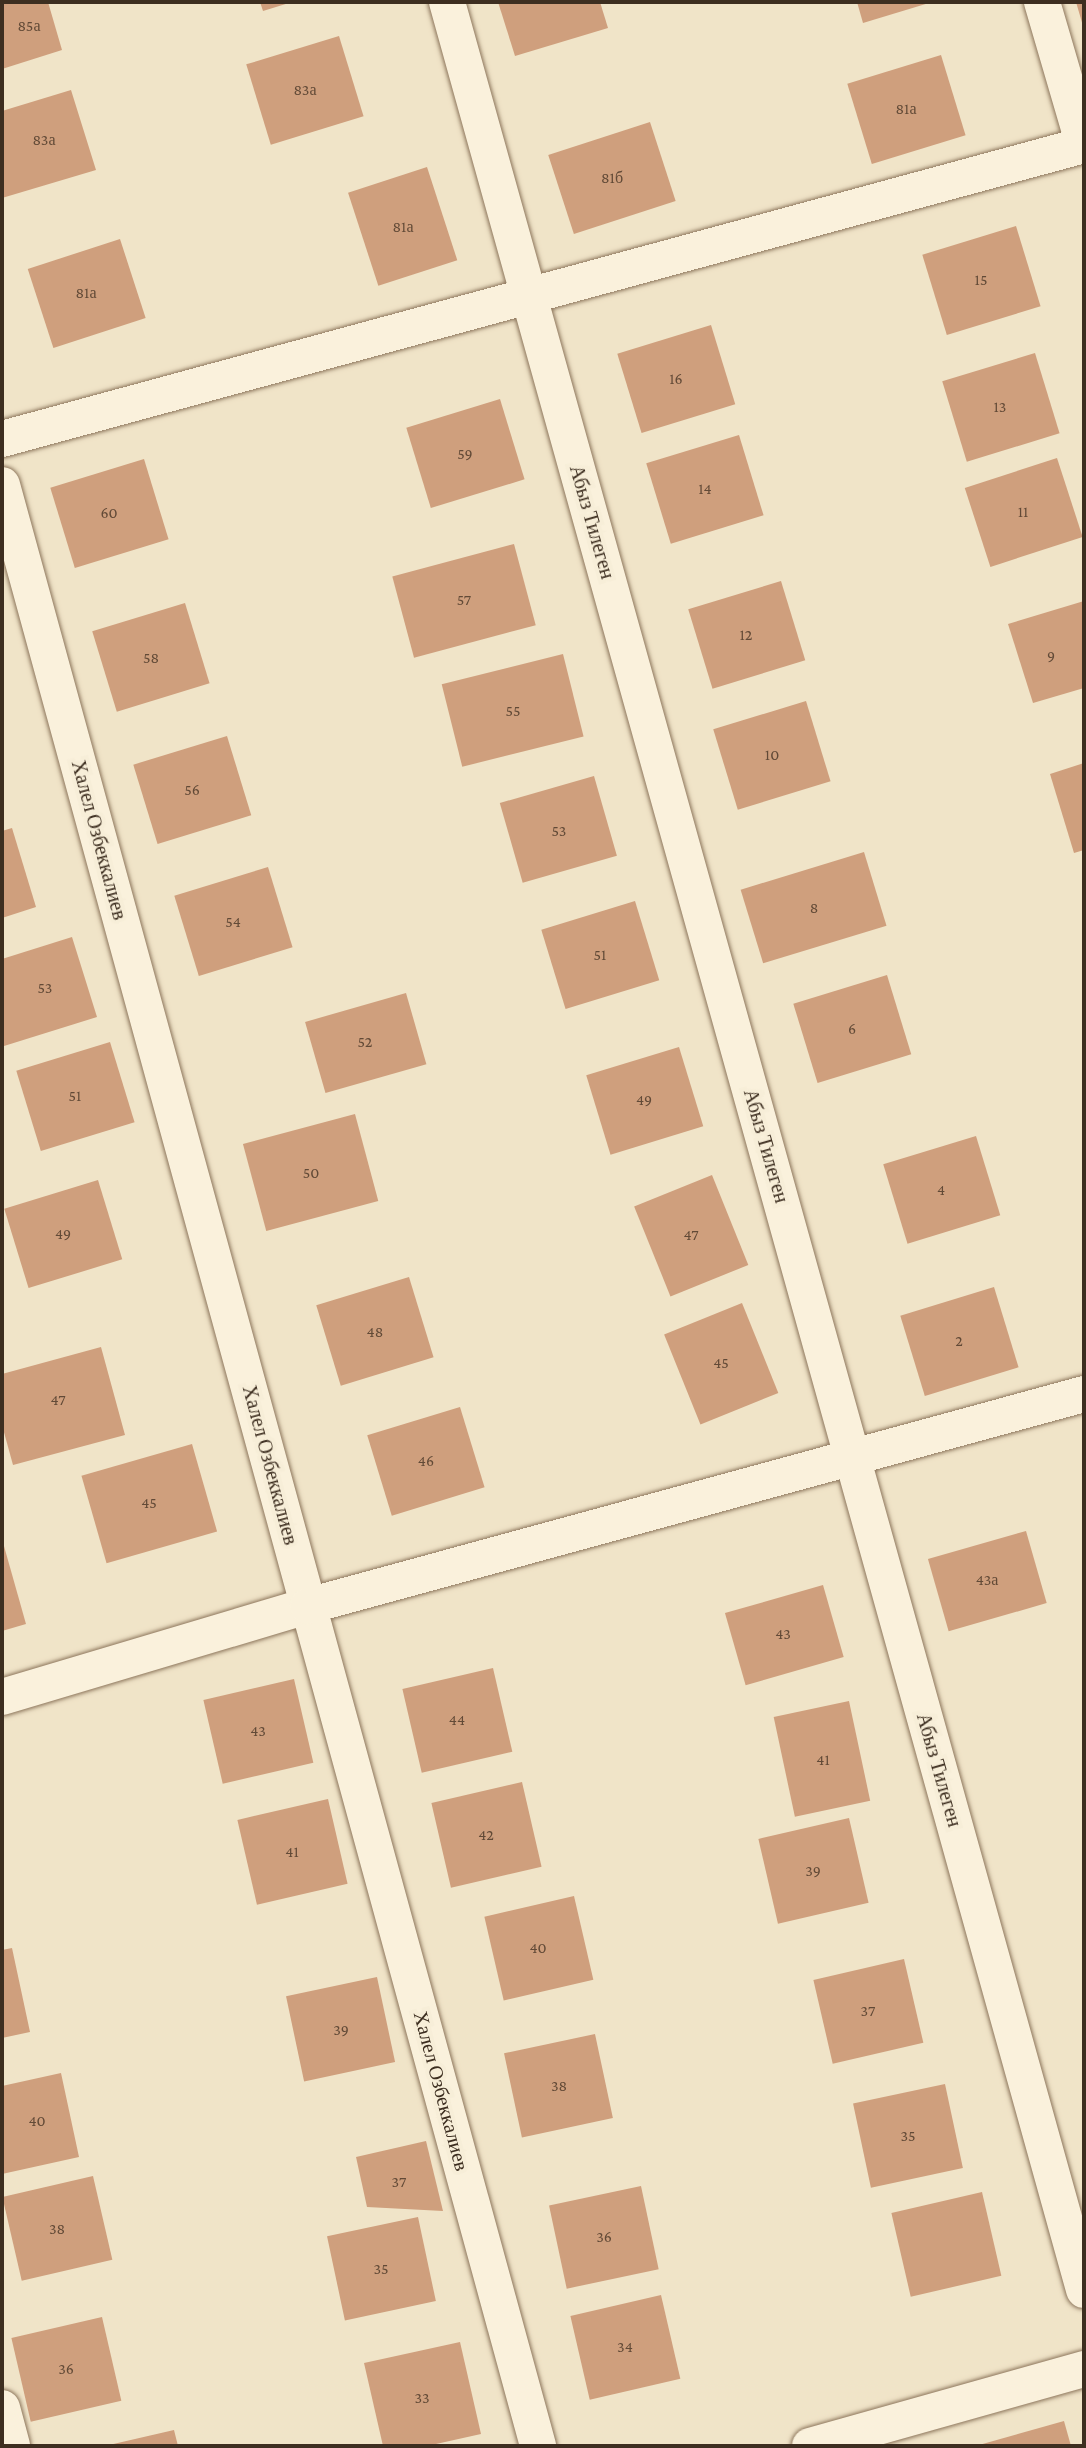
<!DOCTYPE html>
<meta charset="utf-8">
<style>
body{margin:0}
#map{position:relative;width:1086px;height:2448px;overflow:hidden;background:#f0e4c8;font-family:"Crimson Pro",serif}
div>[style]{position:absolute}
[style*='--x']{left:calc(var(--x)*1px);top:calc(var(--y)*1px);width:calc(var(--w)*1px);rotate:calc(var(--a)*1deg)}
.building>*{inset:0;background:#cf9f7d;transform-origin:0 0}
.roads{filter:drop-shadow(0 0 2px #8d765c) drop-shadow(0 0 2px #8d765c)}
.minor>*{height:36px;margin:-18px;padding:0 18px;transform-origin:18px;border-radius:18px;background:#faf1dc}
span{translate:-50% -50%;white-space:nowrap;text-align:center;line-height:1.15;-webkit-text-stroke:8px #f7eed8;paint-order:stroke}
.number-label{font-size:16px;color:#624a37}
.number-label span{-webkit-text-stroke-width:0}
.street-label{font-size:20px;color:#3d2e20}
.frame{position:absolute;inset:0;border:4px solid #3d2e20;pointer-events:none}
</style>
<div id="map">
<div class="building">
<i style="clip-path:polygon(2px 2px,48px 2px,62px 50px,2px 69px)"></i>
<i style="clip-path:polygon(260px 2px,289px 2px,289px 3px,263px 11px)"></i>
<i style="clip-path:polygon(498px 2px,600px 2px,608px 28px,515px 56px)"></i>
<i style="clip-path:polygon(857px 2px,929px 2px,929px 3px,863px 23px)"></i>
<i style="clip-path:polygon(1076px 2px,1084px 2px,1084px 25px,1083px 26px)"></i>
<i style="left:339px;top:36px;width:84px;height:97px;rotate:73deg"></i>
<i style="left:941px;top:55px;width:84px;height:98px;rotate:73deg"></i>
<i style="clip-path:polygon(71px 90px,96px 170px,2px 198px,2px 111px)"></i>
<i style="left:650px;top:122px;width:83px;height:107px;rotate:72deg"></i>
<i style="left:427px;top:167px;width:98px;height:83px;rotate:72deg"></i>
<i style="left:1016px;top:226px;width:84px;height:98px;rotate:73deg"></i>
<i style="left:120px;top:239px;width:83px;height:97px;rotate:72deg"></i>
<i style="left:711px;top:325px;width:83px;height:98px;rotate:73deg"></i>
<i style="left:1035px;top:353px;width:84px;height:97px;rotate:73deg"></i>
<i style="left:500px;top:399px;width:84px;height:98px;rotate:73deg"></i>
<i style="left:739px;top:435px;width:84px;height:97px;rotate:73deg"></i>
<i style="left:1057px;top:458px;width:83px;height:97px;rotate:72deg"></i>
<i style="left:144px;top:459px;width:84px;height:98px;rotate:73deg"></i>
<i style="left:514px;top:544px;width:84px;height:126px;rotate:75deg"></i>
<i style="left:781px;top:581px;width:83px;height:97px;rotate:73deg"></i>
<i style="clip-path:polygon(1084px 601px,1084px 688px,1033px 703px,1008px 624px)"></i>
<i style="left:185px;top:603px;width:84px;height:97px;rotate:73deg"></i>
<i style="left:563px;top:654px;width:85px;height:125px;rotate:76deg"></i>
<i style="left:806px;top:701px;width:84px;height:97px;rotate:73deg"></i>
<i style="left:227px;top:736px;width:83px;height:98px;rotate:73deg"></i>
<i style="clip-path:polygon(1084px 763px,1084px 850px,1074px 853px,1050px 774px)"></i>
<i style="left:594px;top:776px;width:83px;height:98px;rotate:74deg"></i>
<i style="clip-path:polygon(12px 828px,36px 907px,2px 918px,2px 831px)"></i>
<i style="left:864px;top:852px;width:77px;height:129px;rotate:73deg"></i>
<i style="left:268px;top:867px;width:84px;height:98px;rotate:73deg"></i>
<i style="left:635px;top:901px;width:83px;height:98px;rotate:73deg"></i>
<i style="clip-path:polygon(72px 937px,97px 1017px,4px 1046px,2px 959px)"></i>
<i style="left:887px;top:975px;width:83px;height:98px;rotate:73deg"></i>
<i style="left:406px;top:993px;width:74px;height:105px;rotate:74deg"></i>
<i style="left:110px;top:1042px;width:84px;height:98px;rotate:73deg"></i>
<i style="left:679px;top:1047px;width:83px;height:97px;rotate:73deg"></i>
<i style="left:355px;top:1114px;width:90px;height:116px;rotate:75deg"></i>
<i style="left:976px;top:1136px;width:83px;height:97px;rotate:73deg"></i>
<i style="left:712px;top:1175px;width:97px;height:84px;rotate:68deg"></i>
<i style="left:98px;top:1180px;width:83px;height:98px;rotate:73deg"></i>
<i style="left:409px;top:1277px;width:84px;height:97px;rotate:73deg"></i>
<i style="left:994px;top:1287px;width:84px;height:98px;rotate:73deg"></i>
<i style="left:742px;top:1303px;width:97px;height:84px;rotate:68deg"></i>
<i style="clip-path:polygon(101px 1347px,125px 1435px,13px 1465px,2px 1425px,2px 1374px)"></i>
<i style="left:460px;top:1407px;width:84px;height:97px;rotate:73deg"></i>
<i style="left:192px;top:1444px;width:91px;height:115px;rotate:74deg"></i>
<i style="left:1026px;top:1531px;width:75px;height:102px;rotate:74deg"></i>
<i style="clip-path:polygon(2px 1539px,26px 1624px,2px 1631px)"></i>
<i style="left:823px;top:1585px;width:75px;height:102px;rotate:74deg"></i>
<i style="left:493px;top:1668px;width:86px;height:93px;rotate:77deg"></i>
<i style="left:294px;top:1679px;width:86px;height:93px;rotate:77deg"></i>
<i style="left:849px;top:1701px;width:102px;height:77px;rotate:78deg"></i>
<i style="left:522px;top:1782px;width:87px;height:93px;rotate:77deg"></i>
<i style="left:328px;top:1799px;width:87px;height:93px;rotate:77deg"></i>
<i style="left:849px;top:1818px;width:87px;height:93px;rotate:77deg"></i>
<i style="left:574px;top:1896px;width:86px;height:92px;rotate:77deg"></i>
<i style="clip-path:polygon(12px 1948px,30px 2032px,2px 2038px,2px 1950px)"></i>
<i style="left:904px;top:1959px;width:86px;height:93px;rotate:77deg"></i>
<i style="left:377px;top:1977px;width:87px;height:93px;rotate:78deg"></i>
<i style="left:595px;top:2034px;width:86px;height:93px;rotate:78deg"></i>
<i style="clip-path:polygon(61px 2073px,79px 2157px,2px 2174px,2px 2086px)"></i>
<i style="left:945px;top:2084px;width:86px;height:94px;rotate:78deg"></i>
<i style="clip-path:polygon(426px 2141px,443px 2211px,367px 2207px,356px 2157px)"></i>
<i style="left:93px;top:2176px;width:86px;height:93px;rotate:77deg"></i>
<i style="left:641px;top:2186px;width:85px;height:94px;rotate:78deg"></i>
<i style="left:982px;top:2192px;width:86px;height:93px;rotate:77deg"></i>
<i style="left:418px;top:2217px;width:86px;height:93px;rotate:78deg"></i>
<i style="left:661px;top:2295px;width:86px;height:93px;rotate:77deg"></i>
<i style="left:102px;top:2317px;width:86px;height:93px;rotate:77deg"></i>
<i style="clip-path:polygon(460px 2342px,481px 2434px,427px 2446px,383px 2446px,364px 2363px)"></i>
<i style="clip-path:polygon(1064px 2421px,1071px 2446px,979px 2446px,979px 2445px)"></i>
<i style="clip-path:polygon(174px 2430px,178px 2446px,109px 2446px,109px 2445px)"></i>
</div>
<div class="roads">
<div class="minor">
<i style="--x:447;--y:2;--w:2375;--a:74.44"></i>
<i style="--x:1042;--y:2;--w:150;--a:73.7"></i>
<i style="--x:2;--y:439;--w:1121;--a:-15.2"></i>
<i style="--x:2;--y:485;--w:2033;--a:74.71"></i>
<i style="--x:2;--y:1697;--w:319;--a:-16.6"></i>
<i style="--x:308;--y:1606;--w:804;--a:-15.28"></i>
<i style="--x:2;--y:2408;--w:39;--a:75"></i>
<i style="--x:810;--y:2446;--w:285;--a:-15.7"></i>
</div>
</div>
<div class="number-label">
<span style="left:29px;top:26px">85а</span>
<span style="left:305px;top:90px">83а</span>
<span style="left:906px;top:109px">81а</span>
<span style="left:44px;top:140px">83а</span>
<span style="left:612px;top:178px">81б</span>
<span style="left:403px;top:227px">81а</span>
<span style="left:981px;top:280px">15</span>
<span style="left:86px;top:293px">81а</span>
<span style="left:676px;top:379px">16</span>
<span style="left:1000px;top:407px">13</span>
<span style="left:465px;top:454px">59</span>
<span style="left:705px;top:489px">14</span>
<span style="left:1023px;top:512px">11</span>
<span style="left:109px;top:513px">60</span>
<span style="left:464px;top:600px">57</span>
<span style="left:746px;top:635px">12</span>
<span style="left:1051px;top:656px">9</span>
<span style="left:151px;top:658px">58</span>
<span style="left:513px;top:711px">55</span>
<span style="left:772px;top:755px">10</span>
<span style="left:192px;top:790px">56</span>
<span style="left:559px;top:831px">53</span>
<span style="left:814px;top:908px">8</span>
<span style="left:233px;top:922px">54</span>
<span style="left:600px;top:955px">51</span>
<span style="left:45px;top:988px">53</span>
<span style="left:852px;top:1029px">6</span>
<span style="left:365px;top:1042px">52</span>
<span style="left:75px;top:1096px">51</span>
<span style="left:644px;top:1100px">49</span>
<span style="left:311px;top:1173px">50</span>
<span style="left:941px;top:1190px">4</span>
<span style="left:63px;top:1234px">49</span>
<span style="left:691px;top:1235px">47</span>
<span style="left:375px;top:1332px">48</span>
<span style="left:959px;top:1341px">2</span>
<span style="left:721px;top:1363px">45</span>
<span style="left:58px;top:1400px">47</span>
<span style="left:426px;top:1461px">46</span>
<span style="left:149px;top:1503px">45</span>
<span style="left:987px;top:1580px">43а</span>
<span style="left:783px;top:1634px">43</span>
<span style="left:457px;top:1720px">44</span>
<span style="left:258px;top:1731px">43</span>
<span style="left:823px;top:1760px">41</span>
<span style="left:486px;top:1835px">42</span>
<span style="left:292px;top:1852px">41</span>
<span style="left:813px;top:1871px">39</span>
<span style="left:538px;top:1948px">40</span>
<span style="left:868px;top:2011px">37</span>
<span style="left:341px;top:2030px">39</span>
<span style="left:559px;top:2086px">38</span>
<span style="left:37px;top:2121px">40</span>
<span style="left:908px;top:2136px">35</span>
<span style="left:399px;top:2182px">37</span>
<span style="left:57px;top:2229px">38</span>
<span style="left:604px;top:2237px">36</span>
<span style="left:381px;top:2269px">35</span>
<span style="left:625px;top:2347px">34</span>
<span style="left:66px;top:2369px">36</span>
<span style="left:422px;top:2398px">33</span>
</div>
<div class="street-label">
<span style="left:592px;top:522px;rotate:74deg">Абыз Тилеген</span>
<span style="left:99px;top:840px;rotate:75deg">Халел Озбеккалиев</span>
<span style="left:766px;top:1146px;rotate:74deg">Абыз Тилеген</span>
<span style="left:270px;top:1465px;rotate:75deg">Халел Озбеккалиев</span>
<span style="left:939px;top:1770px;rotate:74deg">Абыз Тилеген</span>
<span style="left:441px;top:2091px;rotate:75deg">Халел Озбеккалиев</span>
</div>
<div class="frame"></div>
</div>
